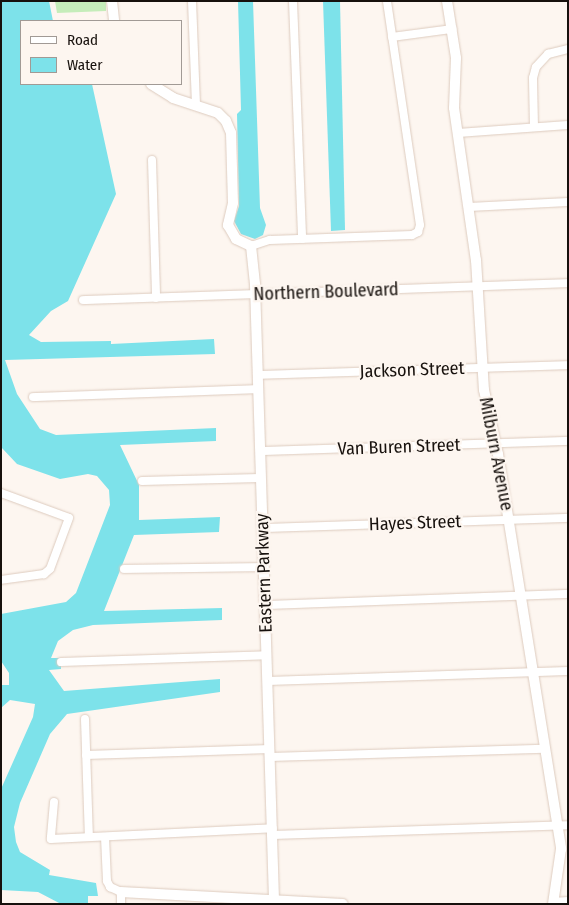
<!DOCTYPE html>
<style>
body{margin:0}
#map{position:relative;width:569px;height:905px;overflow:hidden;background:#fdf6f0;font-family:"Fira Sans Condensed",sans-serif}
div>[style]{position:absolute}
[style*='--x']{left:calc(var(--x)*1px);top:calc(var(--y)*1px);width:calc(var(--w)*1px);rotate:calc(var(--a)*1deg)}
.green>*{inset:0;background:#c5edba}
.water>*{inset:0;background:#7de2ea}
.roads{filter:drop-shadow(0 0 1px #ddcbbe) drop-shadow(0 0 1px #ddcbbe)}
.street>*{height:8px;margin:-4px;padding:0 4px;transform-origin:4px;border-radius:4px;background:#fff}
.secondary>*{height:10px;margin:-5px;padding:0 5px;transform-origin:5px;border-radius:5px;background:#fff}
span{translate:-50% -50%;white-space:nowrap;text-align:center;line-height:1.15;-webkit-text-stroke:4.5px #fdf6f0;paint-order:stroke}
.street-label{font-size:18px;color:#17110d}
.frame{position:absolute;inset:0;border:2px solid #17110d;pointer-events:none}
.legend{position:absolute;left:20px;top:20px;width:162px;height:65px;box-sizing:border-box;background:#fdf6f0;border:1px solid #a19a95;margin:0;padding:6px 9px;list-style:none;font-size:15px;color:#17110d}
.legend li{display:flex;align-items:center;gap:10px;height:25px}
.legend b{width:25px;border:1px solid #a19a95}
</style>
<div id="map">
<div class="green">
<i style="clip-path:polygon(55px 1px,106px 1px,106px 11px,57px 13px)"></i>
</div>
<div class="water">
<i style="clip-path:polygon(1px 1px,49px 1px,53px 21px,21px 21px,21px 84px,92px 84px,116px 194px,68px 301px,51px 311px,29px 335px,41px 342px,111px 341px,111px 344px,214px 339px,215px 354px,5px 360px,17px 394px,40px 429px,56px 435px,216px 428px,216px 441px,120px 445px,139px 485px,139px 520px,220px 517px,219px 532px,134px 535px,104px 611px,222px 608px,222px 620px,93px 625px,73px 630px,58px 641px,51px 658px,61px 658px,61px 669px,49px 670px,64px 691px,220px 679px,220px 692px,67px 714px,50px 734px,20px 803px,14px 827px,16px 842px,20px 852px,50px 870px,49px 875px,96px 883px,98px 896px,88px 896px,88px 904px,61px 904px,38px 892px,1px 890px,1px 789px,33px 717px,35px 704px,10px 700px,1px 708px,1px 685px,9px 685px,9px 673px,1px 661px,1px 614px,66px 602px,76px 593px,110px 505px,109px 490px,97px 476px,88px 474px,60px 479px,17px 464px,1px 447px)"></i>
<i style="clip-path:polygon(238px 1px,253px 1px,260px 208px,266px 225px,263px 235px,255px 239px,241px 234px,234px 221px,239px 206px,237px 114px,241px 110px)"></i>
<i style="clip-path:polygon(323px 1px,340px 1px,345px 230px,331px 231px)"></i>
</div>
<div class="roads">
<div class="street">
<i style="--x:192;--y:1;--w:105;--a:87.8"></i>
<i style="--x:293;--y:1;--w:238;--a:87.8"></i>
<i style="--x:392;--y:37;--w:61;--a:-7.6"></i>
<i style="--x:534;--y:127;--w:49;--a:-91.2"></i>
<i style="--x:533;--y:78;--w:11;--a:-75"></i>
<i style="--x:536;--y:67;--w:18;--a:-47"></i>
<i style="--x:548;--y:54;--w:21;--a:-14"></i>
<i style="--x:458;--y:133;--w:110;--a:-4.2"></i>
<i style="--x:152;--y:160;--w:138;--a:88.3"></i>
<i style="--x:469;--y:207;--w:99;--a:-2.9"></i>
<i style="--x:251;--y:246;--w:20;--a:-18"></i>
<i style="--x:270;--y:240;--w:142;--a:-2"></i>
<i style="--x:412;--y:235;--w:7;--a:-27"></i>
<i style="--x:418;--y:232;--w:7;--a:-74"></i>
<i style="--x:420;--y:225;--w:226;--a:-98.4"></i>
<i style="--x:83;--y:300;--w:485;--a:-2"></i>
<i style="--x:257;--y:375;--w:311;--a:-1.8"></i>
<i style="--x:33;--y:397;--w:224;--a:-2"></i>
<i style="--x:260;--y:451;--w:308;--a:-1.9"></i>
<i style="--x:142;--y:481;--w:118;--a:-1.5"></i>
<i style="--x:1;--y:493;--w:72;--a:20.2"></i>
<i style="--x:69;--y:518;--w:54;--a:110.4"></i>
<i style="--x:50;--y:569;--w:8;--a:140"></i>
<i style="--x:44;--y:574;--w:43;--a:172.1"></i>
<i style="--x:262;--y:528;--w:306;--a:-1.9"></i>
<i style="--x:124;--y:569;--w:140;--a:-0.8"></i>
<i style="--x:265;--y:605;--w:303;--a:-2.1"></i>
<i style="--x:61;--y:662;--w:206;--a:-1.9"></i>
<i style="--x:268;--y:681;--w:300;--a:-1.9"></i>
<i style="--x:85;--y:719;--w:118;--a:88.1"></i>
<i style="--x:86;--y:755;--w:184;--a:-1.9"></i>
<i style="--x:270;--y:757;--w:274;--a:-1.7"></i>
<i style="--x:54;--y:802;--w:37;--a:95"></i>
<i style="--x:51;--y:839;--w:222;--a:-2.8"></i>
<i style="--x:273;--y:835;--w:295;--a:-1.9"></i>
<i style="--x:105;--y:837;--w:44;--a:87.4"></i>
<i style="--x:107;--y:881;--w:7;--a:63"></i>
<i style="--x:110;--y:887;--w:12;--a:24"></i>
<i style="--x:121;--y:892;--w:12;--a:90"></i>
<i style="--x:553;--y:902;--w:15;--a:-4"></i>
</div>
<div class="secondary">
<i style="--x:112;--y:1;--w:20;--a:84"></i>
<i style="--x:447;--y:1;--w:58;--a:81"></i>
<i style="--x:456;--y:58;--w:50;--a:92.3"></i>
<i style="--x:454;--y:108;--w:154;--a:81.8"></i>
<i style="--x:476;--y:260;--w:130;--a:86.5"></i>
<i style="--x:484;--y:390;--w:66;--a:77.7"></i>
<i style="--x:498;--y:454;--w:400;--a:80.9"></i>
<i style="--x:561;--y:849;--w:56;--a:98.3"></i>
<i style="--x:151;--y:84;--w:26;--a:32"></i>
<i style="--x:173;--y:98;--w:47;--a:18.4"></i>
<i style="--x:218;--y:113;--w:11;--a:45"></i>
<i style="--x:226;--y:121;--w:13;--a:67"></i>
<i style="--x:231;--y:133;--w:70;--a:88.4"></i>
<i style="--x:233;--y:203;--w:23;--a:103"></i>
<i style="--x:228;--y:225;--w:16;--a:60"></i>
<i style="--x:236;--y:239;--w:17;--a:25"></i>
<i style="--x:251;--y:246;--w:39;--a:84"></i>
<i style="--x:255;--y:285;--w:615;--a:88.23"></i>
<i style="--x:121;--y:892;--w:222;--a:3.1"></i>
</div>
</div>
<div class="street-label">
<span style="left:326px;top:292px;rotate:-2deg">Northern Boulevard</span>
<span style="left:412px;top:370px;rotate:-2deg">Jackson Street</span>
<span style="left:399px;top:447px;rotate:-2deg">Van Buren Street</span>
<span style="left:496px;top:454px;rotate:79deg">Milburn Avenue</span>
<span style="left:415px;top:523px;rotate:-2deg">Hayes Street</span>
<span style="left:264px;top:573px;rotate:-92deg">Eastern Parkway</span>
</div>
<div class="frame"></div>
<ul class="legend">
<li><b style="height:6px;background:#fff"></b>Road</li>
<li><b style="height:14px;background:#7de2ea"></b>Water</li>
</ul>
</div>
